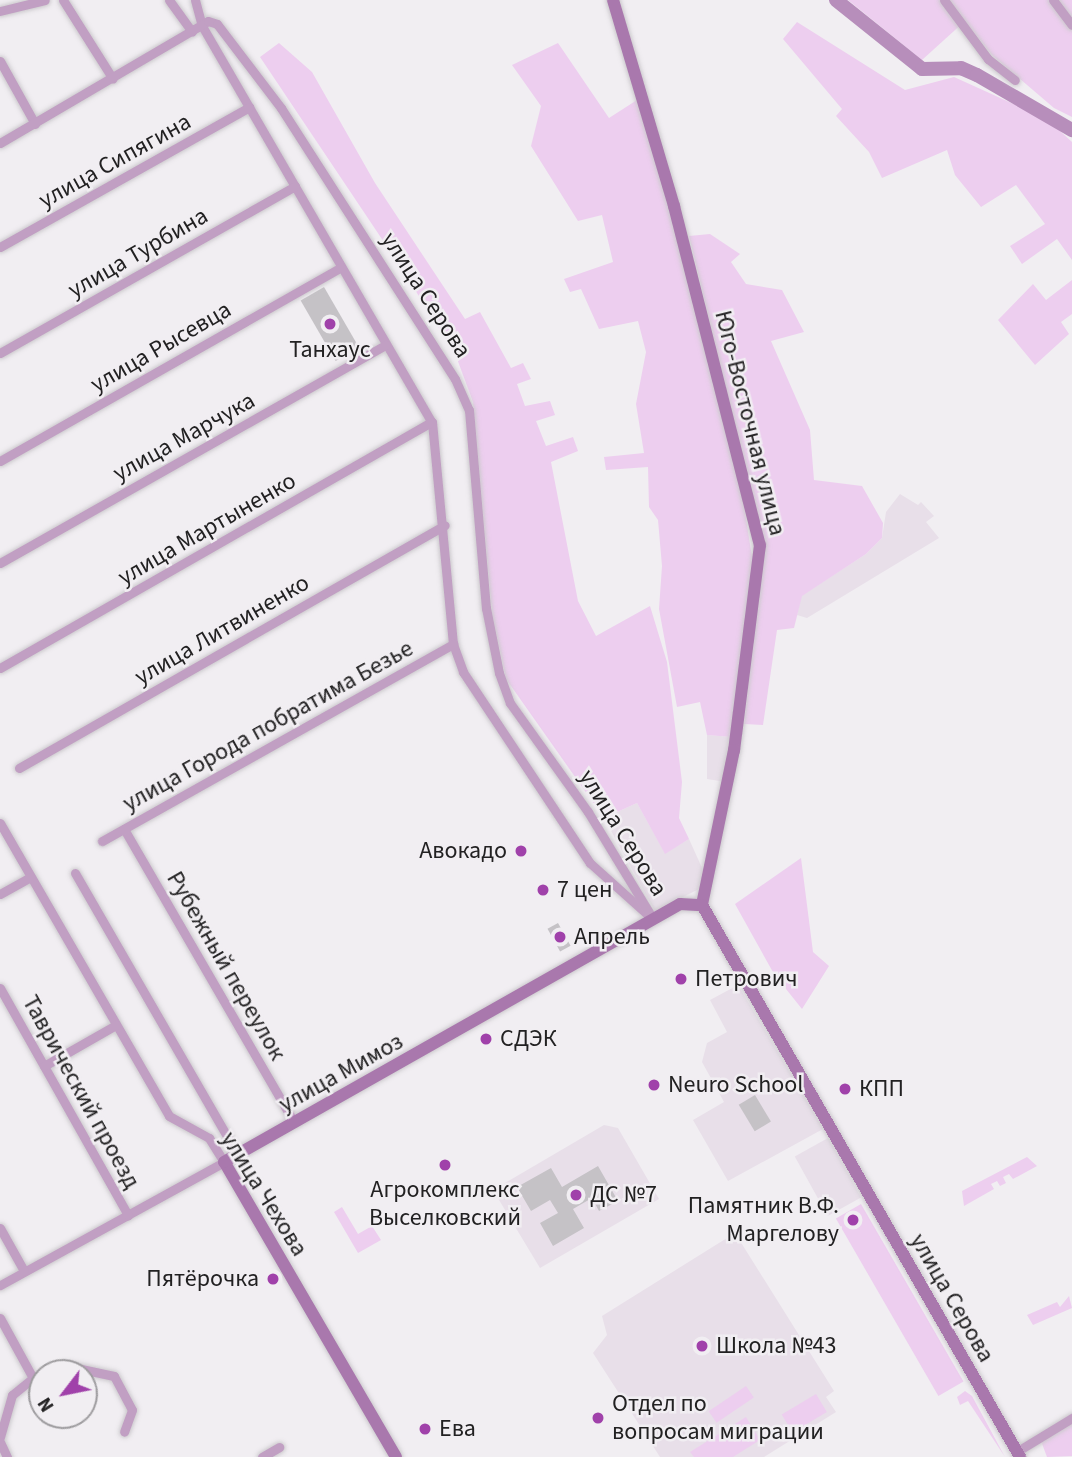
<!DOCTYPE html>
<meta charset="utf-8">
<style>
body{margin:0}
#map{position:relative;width:1072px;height:1457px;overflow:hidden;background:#f1eef2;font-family:"Source Sans 3",sans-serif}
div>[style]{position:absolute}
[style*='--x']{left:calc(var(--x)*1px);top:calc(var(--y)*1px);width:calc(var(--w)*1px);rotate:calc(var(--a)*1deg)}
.built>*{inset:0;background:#e8dfe9;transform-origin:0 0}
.green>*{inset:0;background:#edceef;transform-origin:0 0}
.river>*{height:14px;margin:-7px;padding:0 7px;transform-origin:7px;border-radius:7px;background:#b78ebb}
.building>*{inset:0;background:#c5c2c6;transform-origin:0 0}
.roads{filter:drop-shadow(0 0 2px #ccc9cd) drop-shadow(0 0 2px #ccc9cd)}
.street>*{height:9px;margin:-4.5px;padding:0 4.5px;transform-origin:4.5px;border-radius:4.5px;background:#c19fc3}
.secondary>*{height:12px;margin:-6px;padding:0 6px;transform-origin:6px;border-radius:6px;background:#a978ad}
.dots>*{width:19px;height:19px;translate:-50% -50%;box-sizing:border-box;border:4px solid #f1eef2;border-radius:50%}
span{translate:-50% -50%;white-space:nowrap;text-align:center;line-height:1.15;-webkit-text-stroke:5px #f1eef2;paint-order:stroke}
.street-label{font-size:24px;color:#222122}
.poi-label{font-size:24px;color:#222122}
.right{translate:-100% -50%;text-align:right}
.left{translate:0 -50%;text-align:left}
.north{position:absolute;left:28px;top:1359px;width:70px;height:70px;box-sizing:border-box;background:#f1eef2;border:2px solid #9e9c9f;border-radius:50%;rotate:238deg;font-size:19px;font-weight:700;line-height:28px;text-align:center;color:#222122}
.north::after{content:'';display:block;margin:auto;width:24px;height:32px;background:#a041aa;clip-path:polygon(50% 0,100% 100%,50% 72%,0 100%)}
</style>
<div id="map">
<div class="built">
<i style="clip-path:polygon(900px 494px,918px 505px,921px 502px,934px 516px,926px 522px,939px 538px,807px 618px,797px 615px,801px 596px,866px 554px,882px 538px,886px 512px)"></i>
<i style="clip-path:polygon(707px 735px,732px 737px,726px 782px,707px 779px)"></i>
<i style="clip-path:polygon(637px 803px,665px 853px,689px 839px,707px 879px,703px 887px,655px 911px,604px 818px)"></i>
<i style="clip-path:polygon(738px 985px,823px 1129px,728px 1181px,693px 1120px,724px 1102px,702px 1062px,707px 1043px,727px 1032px,710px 1000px)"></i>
<i style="clip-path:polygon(604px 1125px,618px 1128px,659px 1199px,540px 1268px,493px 1190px)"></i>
<i style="left:828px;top:1138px;width:68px;height:38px;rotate:61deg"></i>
<i style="clip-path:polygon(735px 1233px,834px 1391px,826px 1397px,836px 1412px,764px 1457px,660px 1457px,593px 1353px,607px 1335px,602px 1316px)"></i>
</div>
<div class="green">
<i style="clip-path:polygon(848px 0,1072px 0,1072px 117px,1054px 108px,992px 55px,965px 21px,922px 60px)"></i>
<i style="clip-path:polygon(797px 22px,905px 90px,954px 77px,1047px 119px,1072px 142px,1072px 260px,1057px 239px,1022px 264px,1010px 246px,1045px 224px,1016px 185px,981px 207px,955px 175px,947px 150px,882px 178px,869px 152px,836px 116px,842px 109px,783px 39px)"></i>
<i style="clip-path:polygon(279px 43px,312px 72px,375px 183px,465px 319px,480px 312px,511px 368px,523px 363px,531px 379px,517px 384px,525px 406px,550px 401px,555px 415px,536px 421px,546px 446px,573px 437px,578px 451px,551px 462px,578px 601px,596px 636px,650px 606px,667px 662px,682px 782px,679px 818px,689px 839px,665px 854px,637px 803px,604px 818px,506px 679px,492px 613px,473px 402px,456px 356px,404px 272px,260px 57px)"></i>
<i style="clip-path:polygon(558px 43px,609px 118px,637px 100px,671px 210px,742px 494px,753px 563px,732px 737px,707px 735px,700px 702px,677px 707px,659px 609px,662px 566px,658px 520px,649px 507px,648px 467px,606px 470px,604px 457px,644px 453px,636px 404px,646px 352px,638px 321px,599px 329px,581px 289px,570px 292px,564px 279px,613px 262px,602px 215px,578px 221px,531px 146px,541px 106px,512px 65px)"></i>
<i style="clip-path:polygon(710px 234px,740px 254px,731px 262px,746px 284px,782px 290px,804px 332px,771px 341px,810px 430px,814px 480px,862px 486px,883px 523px,882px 538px,866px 554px,802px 596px,794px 628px,777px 630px,763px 725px,744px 724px,764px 544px,689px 236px)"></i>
<i style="clip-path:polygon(1072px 280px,1072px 314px,1061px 322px,1069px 334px,1035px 365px,998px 320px,1033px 284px,1046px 300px)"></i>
<i style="clip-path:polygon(801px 858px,813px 952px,829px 966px,802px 1009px,774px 974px,735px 904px)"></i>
<i style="clip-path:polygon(1027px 1157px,1037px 1166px,1013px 1179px,1009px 1174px,1003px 1177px,1006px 1183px,1000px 1186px,997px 1181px,991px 1184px,994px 1189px,964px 1206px,962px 1191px)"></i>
<i style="left:861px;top:1204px;width:205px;height:29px;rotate:60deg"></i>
<i style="clip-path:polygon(342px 1207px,358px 1234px,372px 1226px,381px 1240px,358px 1253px,334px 1212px)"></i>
<i style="clip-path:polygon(1069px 1296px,1072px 1308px,1033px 1325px,1027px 1315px,1057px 1302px,1060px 1307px)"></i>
<i style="left:746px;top:1386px;width:14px;height:45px;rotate:56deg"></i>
<i style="clip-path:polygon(965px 1391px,972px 1396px,1005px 1457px,968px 1401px,960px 1405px,957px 1397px)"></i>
<i style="left:816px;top:1394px;width:21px;height:40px;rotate:59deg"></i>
<i style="clip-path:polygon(746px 1417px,760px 1440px,733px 1457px,694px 1457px,690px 1452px)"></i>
<i style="clip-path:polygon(1072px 1422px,1072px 1456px,1047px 1457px,1041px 1441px)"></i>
</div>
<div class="river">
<i style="--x:836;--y:0;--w:110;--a:38.7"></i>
<i style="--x:922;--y:69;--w:39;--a:-1"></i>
<i style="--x:961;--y:68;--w:17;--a:24"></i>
<i style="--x:977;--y:75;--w:110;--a:30.1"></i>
</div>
<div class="building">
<i style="left:324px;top:287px;width:70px;height:27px;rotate:60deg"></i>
<i style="left:558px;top:923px;width:26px;height:12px;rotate:61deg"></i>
<i style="left:755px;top:1095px;width:31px;height:19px;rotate:59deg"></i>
<i style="clip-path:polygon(598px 1166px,618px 1201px,599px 1211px,592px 1198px,573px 1209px,584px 1228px,553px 1246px,540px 1223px,558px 1213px,550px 1200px,531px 1211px,517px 1187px,551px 1168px,562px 1187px)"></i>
</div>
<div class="roads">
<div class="street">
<i style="--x:63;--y:0;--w:93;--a:57.7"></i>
<i style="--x:169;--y:0;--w:39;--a:54"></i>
<i style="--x:195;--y:0;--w:27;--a:75"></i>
<i style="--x:944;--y:0;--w:74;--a:53.3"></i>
<i style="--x:988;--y:59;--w:34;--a:38"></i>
<i style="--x:1053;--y:0;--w:31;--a:53"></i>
<i style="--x:0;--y:11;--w:46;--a:-13.7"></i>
<i style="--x:202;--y:26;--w:458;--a:59.9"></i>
<i style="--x:432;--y:422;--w:223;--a:84.6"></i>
<i style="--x:453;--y:644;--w:30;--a:70"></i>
<i style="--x:463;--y:672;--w:229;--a:56.4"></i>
<i style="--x:590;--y:863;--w:79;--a:41.9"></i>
<i style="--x:0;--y:61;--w:72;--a:60.9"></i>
<i style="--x:0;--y:143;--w:241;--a:-30.4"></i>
<i style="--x:208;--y:21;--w:9;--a:18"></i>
<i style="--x:217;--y:24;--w:106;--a:52.7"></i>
<i style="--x:281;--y:108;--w:322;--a:57.3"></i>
<i style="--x:455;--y:379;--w:34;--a:66"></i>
<i style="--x:469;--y:410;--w:199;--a:85.1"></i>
<i style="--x:486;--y:608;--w:66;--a:78.7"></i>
<i style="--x:499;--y:673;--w:32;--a:70"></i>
<i style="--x:510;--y:703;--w:134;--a:54.4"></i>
<i style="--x:588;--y:812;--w:125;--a:58.7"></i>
<i style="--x:0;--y:247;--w:286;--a:-29.3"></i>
<i style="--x:0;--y:353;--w:339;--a:-29.5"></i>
<i style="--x:0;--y:461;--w:392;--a:-29.6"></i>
<i style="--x:0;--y:563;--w:443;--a:-29.5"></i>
<i style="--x:0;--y:668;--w:497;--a:-29.7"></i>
<i style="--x:19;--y:768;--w:490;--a:-29.7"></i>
<i style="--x:0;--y:823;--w:338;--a:60"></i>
<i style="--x:169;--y:1116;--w:46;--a:28.8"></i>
<i style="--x:209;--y:1138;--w:28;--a:58"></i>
<i style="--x:224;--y:1162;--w:256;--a:151.2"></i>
<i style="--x:124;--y:829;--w:339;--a:59.9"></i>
<i style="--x:102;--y:841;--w:403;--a:-29.3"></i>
<i style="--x:75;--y:873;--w:324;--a:60"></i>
<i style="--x:0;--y:894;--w:35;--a:-29"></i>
<i style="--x:0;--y:988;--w:261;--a:60.6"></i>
<i style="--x:44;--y:1066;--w:83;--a:-29.7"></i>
<i style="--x:0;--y:1228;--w:49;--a:60.8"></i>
<i style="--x:0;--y:1318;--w:68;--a:61.2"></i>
<i style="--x:33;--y:1378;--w:27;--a:141"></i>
<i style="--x:12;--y:1395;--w:44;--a:105.9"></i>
<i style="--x:44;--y:1373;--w:24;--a:-17"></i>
<i style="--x:67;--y:1366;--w:48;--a:12"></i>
<i style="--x:114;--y:1376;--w:38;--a:62"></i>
<i style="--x:132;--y:1410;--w:23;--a:110"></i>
<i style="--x:0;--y:1442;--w:17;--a:65"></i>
<i style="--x:1016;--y:1452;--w:66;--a:-31.3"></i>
<i style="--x:262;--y:1457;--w:20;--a:-30"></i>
</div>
<div class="secondary">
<i style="--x:613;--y:0;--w:215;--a:73.5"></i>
<i style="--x:674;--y:206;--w:350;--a:75.8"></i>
<i style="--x:760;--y:545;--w:207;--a:97.2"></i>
<i style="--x:734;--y:750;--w:158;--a:101.7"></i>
<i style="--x:702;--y:905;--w:637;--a:60.05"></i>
<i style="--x:396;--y:1457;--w:341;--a:-120.2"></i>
<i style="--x:224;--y:1162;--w:524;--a:-29.5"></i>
<i style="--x:680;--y:904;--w:22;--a:3"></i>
</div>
</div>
<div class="dots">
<i style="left:330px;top:324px;background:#a041aa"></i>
<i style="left:521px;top:851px;background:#a041aa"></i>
<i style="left:543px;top:890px;background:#a041aa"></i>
<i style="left:560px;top:937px;background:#a041aa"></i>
<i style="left:681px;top:979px;background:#a041aa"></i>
<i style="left:486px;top:1039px;background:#a041aa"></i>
<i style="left:654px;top:1085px;background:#a041aa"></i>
<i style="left:845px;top:1089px;background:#a041aa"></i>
<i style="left:445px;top:1165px;background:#a041aa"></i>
<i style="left:576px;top:1195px;background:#a041aa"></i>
<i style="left:853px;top:1220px;background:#a041aa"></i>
<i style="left:273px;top:1279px;background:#a041aa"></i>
<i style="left:702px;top:1346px;background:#a041aa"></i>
<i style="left:598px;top:1418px;background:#a041aa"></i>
<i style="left:425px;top:1429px;background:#a041aa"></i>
</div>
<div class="street-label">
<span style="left:115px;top:161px;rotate:-29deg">улица Сипягина</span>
<span style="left:138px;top:253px;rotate:-30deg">улица Турбина</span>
<span style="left:426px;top:295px;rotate:57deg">улица Серова</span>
<span style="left:161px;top:347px;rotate:-30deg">улица Рысевца</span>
<span style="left:750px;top:423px;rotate:76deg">Юго-Восточная улица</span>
<span style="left:184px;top:437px;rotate:-29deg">улица Марчука</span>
<span style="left:207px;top:529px;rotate:-30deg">улица Мартыненко</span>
<span style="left:222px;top:630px;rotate:-30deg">улица Литвиненко</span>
<span style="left:268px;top:726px;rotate:-29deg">улица Города побратима Безье</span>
<span style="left:623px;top:833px;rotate:58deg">улица Серова</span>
<span style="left:226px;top:966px;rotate:60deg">Рубежный переулок</span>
<span style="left:341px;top:1073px;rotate:-29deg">улица Мимоз</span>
<span style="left:81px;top:1092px;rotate:61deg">Таврический проезд</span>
<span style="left:264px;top:1194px;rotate:58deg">улица Чехова</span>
<span style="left:952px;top:1298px;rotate:60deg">улица Серова</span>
</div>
<div class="poi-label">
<span style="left:330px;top:350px">Танхаус</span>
<span class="right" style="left:507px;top:851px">Авокадо</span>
<span class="left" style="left:557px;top:890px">7 цен</span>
<span class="left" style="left:574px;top:937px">Апрель</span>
<span class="left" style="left:695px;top:979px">Петрович</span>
<span class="left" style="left:500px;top:1039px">СДЭК</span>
<span class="left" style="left:668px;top:1085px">Neuro School</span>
<span class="left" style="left:859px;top:1089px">КПП</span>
<span style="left:445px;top:1204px">Агрокомплекс<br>Выселковский</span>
<span class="left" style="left:590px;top:1195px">ДС №7</span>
<span class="right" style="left:839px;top:1220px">Памятник В.Ф.<br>Маргелову</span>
<span class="right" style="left:259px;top:1279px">Пятёрочка</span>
<span class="left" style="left:716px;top:1346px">Школа №43</span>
<span class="left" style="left:612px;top:1418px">Отдел по<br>вопросам миграции</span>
<span class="left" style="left:439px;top:1429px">Ева</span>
</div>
<div class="north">N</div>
</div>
